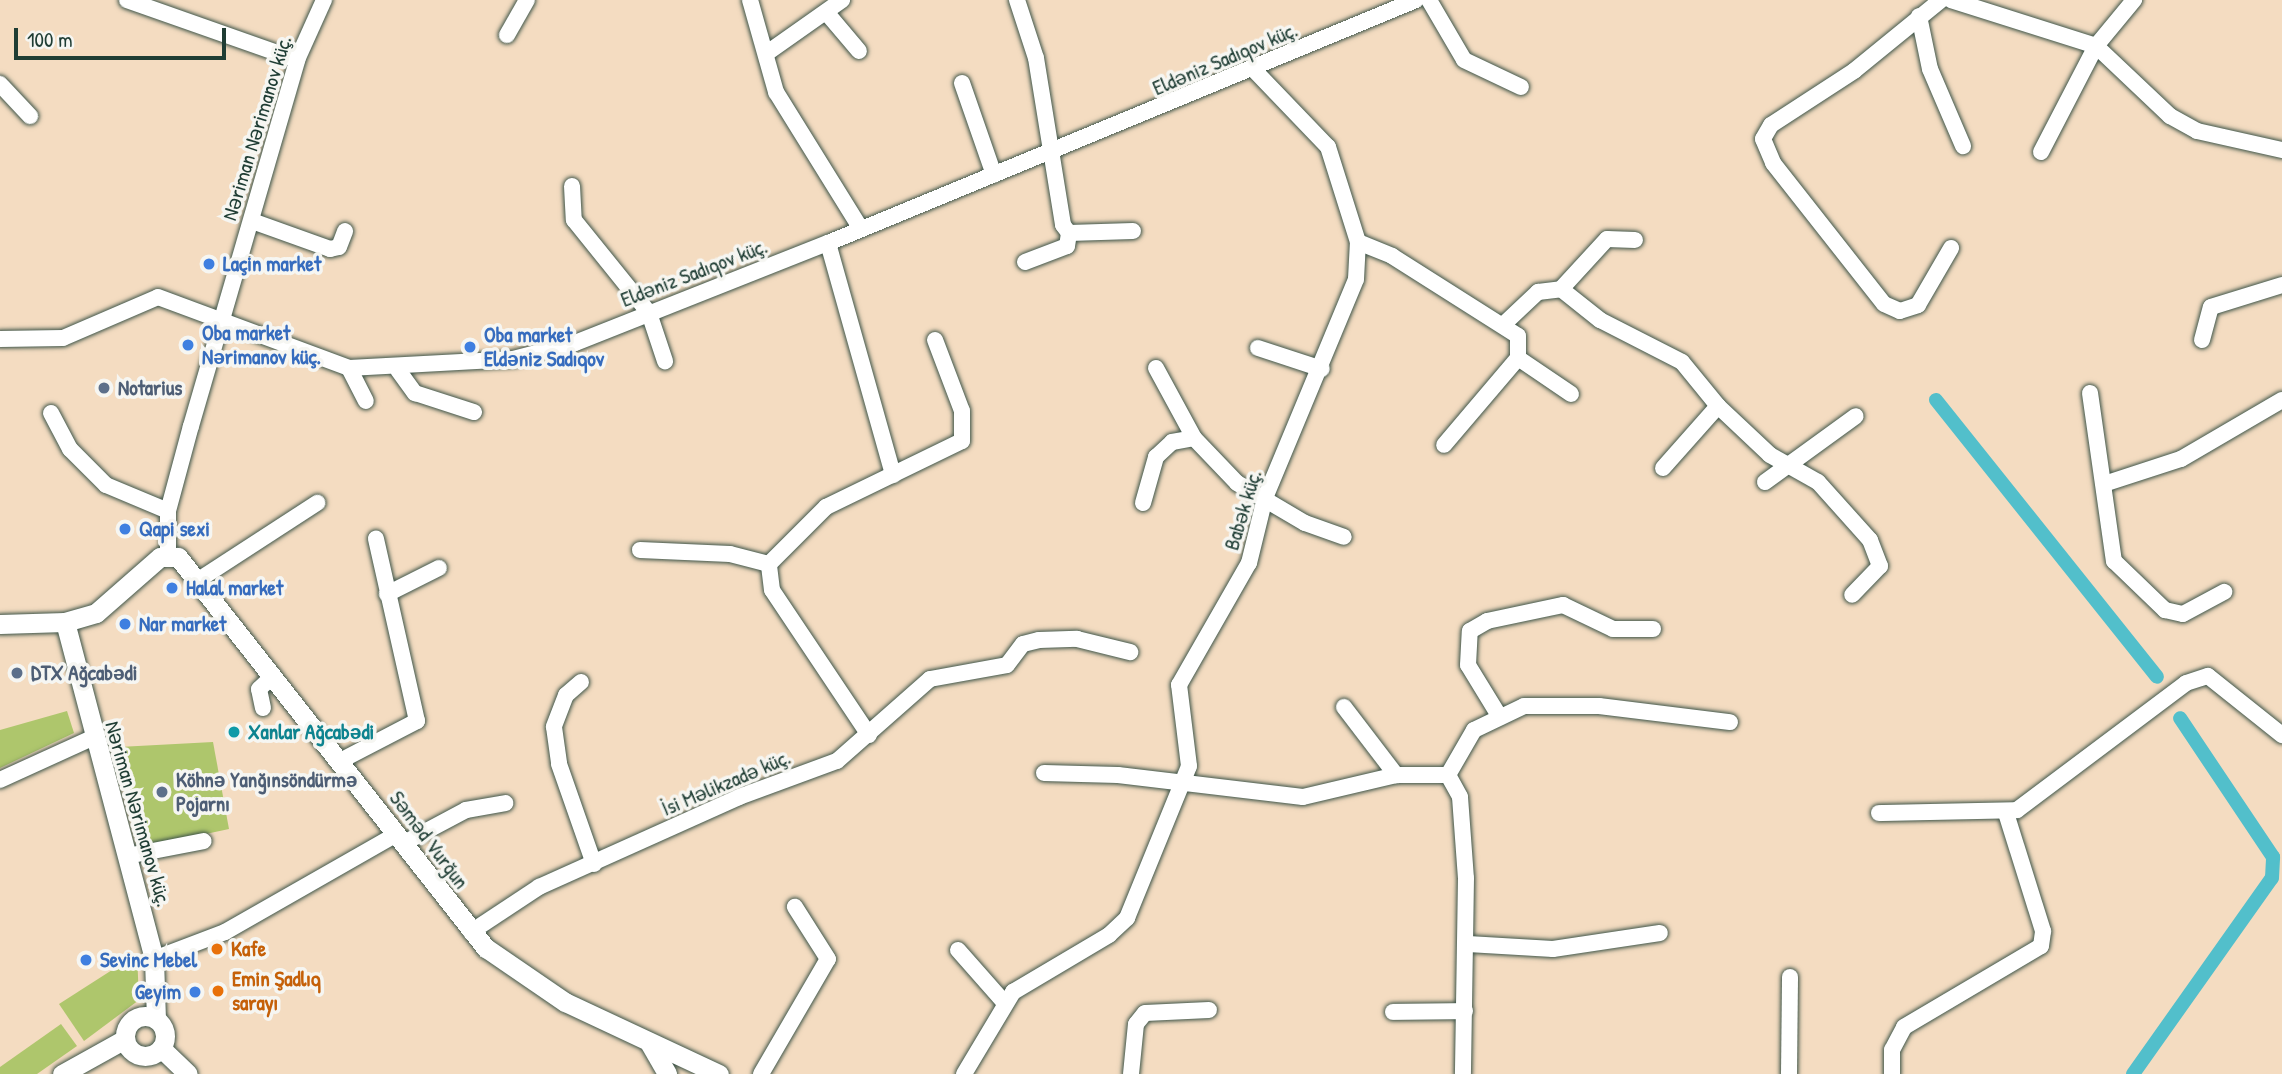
<!DOCTYPE html>
<meta charset="utf-8">
<style>
body{margin:0}
#map{position:relative;width:2282px;height:1074px;overflow:hidden;background:#f4dcc1;font-family:"Patrick Hand",sans-serif}
div>[style]{position:absolute}
[style*='--x']{left:calc(var(--x)*1px);top:calc(var(--y)*1px);width:calc(var(--w)*1px);rotate:calc(var(--a)*1deg)}
.green>*{inset:0;background:#aec66c}
.canal>*{height:14px;margin:-7px;padding:0 7px;transform-origin:7px;border-radius:7px;background:#52bfcb}
.roads{filter:drop-shadow(0 0 2px #3f5549) drop-shadow(0 0 2px #3f5549)}
.minor>*{height:16px;margin:-8px;padding:0 8px;transform-origin:8px;border-radius:8px;background:#fff}
.major>*{height:19px;margin:-9.5px;padding:0 9.5px;transform-origin:9.5px;border-radius:9.5px;background:#fff}
.major>.ring{margin:-9.5px;padding:0;box-sizing:content-box;background:none;border:19px solid #fff;border-radius:50%}
.dots>*{width:19px;height:19px;translate:-50% -50%;box-sizing:border-box;border:4px solid #f6f6f2;border-radius:50%}
span{translate:-50% -50%;white-space:nowrap;text-align:center;line-height:1.15;-webkit-text-stroke:7px #f6f6f2;paint-order:stroke}
.street-label{font-size:21px;color:#1f3d34}
.shop-label{font-size:21px;color:#366cbe;font-weight:700}
.left{translate:0 -50%;text-align:left}
.right{translate:-100% -50%;text-align:right}
.service-label{font-size:21px;color:#4e5e75;font-weight:700}
.culture-label{font-size:21px;color:#0d838f;font-weight:700}
.food-label{font-size:21px;color:#c56008;font-weight:700}
.scale{position:absolute;left:14px;top:28px;width:212px;height:32px;box-sizing:border-box;border:4px solid #1f3d34;border-top:0;padding-left:9px;font-size:21px;line-height:24px;white-space:nowrap;color:#1f3d34;-webkit-text-stroke:5px #f6f6f2;paint-order:stroke}
</style>
<div id="map">
<div class="green">
<i style="clip-path:polygon(67px 711px,74px 733px,0 768px,0 730px)"></i>
<i style="clip-path:polygon(213px 742px,229px 829px,145px 847px,119px 747px)"></i>
<i style="clip-path:polygon(137px 954px,139px 1000px,84px 1041px,59px 1004px)"></i>
<i style="clip-path:polygon(61px 1024px,77px 1046px,37px 1074px,0 1074px,0 1067px)"></i>
</div>
<div class="canal">
<i style="--x:1936;--y:400;--w:354;--a:51.4"></i>
<i style="--x:2133;--y:1074;--w:240;--a:-54.7"></i>
<i style="--x:2272;--y:878;--w:21;--a:-87"></i>
<i style="--x:2273;--y:857;--w:167;--a:-123.8"></i>
</div>
<div class="roads">
<div class="minor">
<i style="--x:127;--y:0;--w:180;--a:19.4"></i>
<i style="--x:750;--y:0;--w:96;--a:74.2"></i>
<i style="--x:776;--y:92;--w:161;--a:58.2"></i>
<i style="--x:1017;--y:0;--w:61;--a:71.9"></i>
<i style="--x:1036;--y:58;--w:169;--a:80.8"></i>
<i style="--x:1063;--y:225;--w:10;--a:53"></i>
<i style="--x:1069;--y:233;--w:64;--a:-1.8"></i>
<i style="--x:1429;--y:0;--w:69;--a:59.7"></i>
<i style="--x:1464;--y:60;--w:63;--a:25.3"></i>
<i style="--x:1941;--y:0;--w:112;--a:140.8"></i>
<i style="--x:1854;--y:71;--w:99;--a:147"></i>
<i style="--x:1771;--y:125;--w:16;--a:120"></i>
<i style="--x:1763;--y:139;--w:26;--a:67"></i>
<i style="--x:1773;--y:163;--w:179;--a:51.8"></i>
<i style="--x:1884;--y:304;--w:17;--a:24"></i>
<i style="--x:1900;--y:311;--w:19;--a:-18"></i>
<i style="--x:1918;--y:305;--w:66;--a:-59.9"></i>
<i style="--x:1951;--y:0;--w:152;--a:17.6"></i>
<i style="--x:2096;--y:46;--w:102;--a:43.4"></i>
<i style="--x:2170;--y:116;--w:31;--a:29"></i>
<i style="--x:2197;--y:131;--w:87;--a:12.6"></i>
<i style="--x:826;--y:12;--w:51;--a:49.8"></i>
<i style="--x:1919;--y:16;--w:54;--a:78.3"></i>
<i style="--x:1930;--y:69;--w:84;--a:66.8"></i>
<i style="--x:507;--y:35;--w:40;--a:-60.3"></i>
<i style="--x:767;--y:53;--w:92;--a:-35.2"></i>
<i style="--x:962;--y:83;--w:97;--a:70.8"></i>
<i style="--x:0;--y:84;--w:44;--a:46.8"></i>
<i style="--x:2041;--y:152;--w:119;--a:-62.6"></i>
<i style="--x:2096;--y:46;--w:60;--a:-50.4"></i>
<i style="--x:572;--y:186;--w:34;--a:87"></i>
<i style="--x:574;--y:220;--w:119;--a:51.1"></i>
<i style="--x:649;--y:313;--w:51;--a:71.6"></i>
<i style="--x:252;--y:221;--w:83;--a:19.7"></i>
<i style="--x:330;--y:249;--w:9;--a:-13"></i>
<i style="--x:339;--y:247;--w:17;--a:-69"></i>
<i style="--x:1358;--y:242;--w:37;--a:22"></i>
<i style="--x:1392;--y:256;--w:149;--a:32.4"></i>
<i style="--x:1518;--y:336;--w:22;--a:90"></i>
<i style="--x:1518;--y:358;--w:114;--a:130.4"></i>
<i style="--x:828;--y:243;--w:241;--a:74.3"></i>
<i style="--x:1025;--y:262;--w:45;--a:-20.9"></i>
<i style="--x:1067;--y:246;--w:13;--a:-81"></i>
<i style="--x:1561;--y:289;--w:68;--a:-47.4"></i>
<i style="--x:1607;--y:239;--w:28;--a:2"></i>
<i style="--x:1504;--y:324;--w:47;--a:-43.3"></i>
<i style="--x:1538;--y:292;--w:23;--a:-7"></i>
<i style="--x:1561;--y:289;--w:50;--a:38.5"></i>
<i style="--x:1600;--y:320;--w:92;--a:27.1"></i>
<i style="--x:1682;--y:362;--w:57;--a:50.7"></i>
<i style="--x:1718;--y:406;--w:71;--a:43.3"></i>
<i style="--x:1770;--y:455;--w:55;--a:29.4"></i>
<i style="--x:1818;--y:482;--w:78;--a:48.1"></i>
<i style="--x:1870;--y:540;--w:28;--a:69"></i>
<i style="--x:1880;--y:566;--w:40;--a:134"></i>
<i style="--x:0;--y:339;--w:63;--a:-0.9"></i>
<i style="--x:63;--y:338;--w:103;--a:-23.3"></i>
<i style="--x:158;--y:297;--w:204;--a:20.4"></i>
<i style="--x:349;--y:368;--w:164;--a:-3.1"></i>
<i style="--x:513;--y:359;--w:64;--a:-14.5"></i>
<i style="--x:575;--y:343;--w:272;--a:-21.6"></i>
<i style="--x:828;--y:243;--w:636;--a:-22.45"></i>
<i style="--x:2202;--y:340;--w:34;--a:-75"></i>
<i style="--x:2211;--y:307;--w:74;--a:-17.2"></i>
<i style="--x:1258;--y:348;--w:67;--a:18.2"></i>
<i style="--x:1518;--y:358;--w:64;--a:34.2"></i>
<i style="--x:349;--y:368;--w:37;--a:63"></i>
<i style="--x:1156;--y:368;--w:80;--a:61.5"></i>
<i style="--x:398;--y:370;--w:29;--a:54"></i>
<i style="--x:415;--y:393;--w:62;--a:17.9"></i>
<i style="--x:2090;--y:393;--w:170;--a:81.9"></i>
<i style="--x:2114;--y:561;--w:71;--a:43.9"></i>
<i style="--x:2165;--y:610;--w:18;--a:13"></i>
<i style="--x:2183;--y:614;--w:47;--a:-28.2"></i>
<i style="--x:51;--y:413;--w:41;--a:62.2"></i>
<i style="--x:70;--y:449;--w:51;--a:45"></i>
<i style="--x:106;--y:485;--w:67;--a:22.8"></i>
<i style="--x:1663;--y:468;--w:83;--a:-48.4"></i>
<i style="--x:1765;--y:482;--w:112;--a:-36"></i>
<i style="--x:2104;--y:484;--w:81;--a:-18"></i>
<i style="--x:2181;--y:459;--w:117;--a:-30.3"></i>
<i style="--x:1143;--y:503;--w:48;--a:-74.2"></i>
<i style="--x:1156;--y:457;--w:22;--a:-43"></i>
<i style="--x:1172;--y:442;--w:22;--a:-10"></i>
<i style="--x:1194;--y:438;--w:62;--a:46.3"></i>
<i style="--x:1237;--y:483;--w:79;--a:30.5"></i>
<i style="--x:1305;--y:523;--w:41;--a:19.7"></i>
<i style="--x:640;--y:550;--w:90;--a:2.5"></i>
<i style="--x:730;--y:554;--w:40;--a:14.4"></i>
<i style="--x:168;--y:555;--w:44;--a:-90"></i>
<i style="--x:168;--y:511;--w:88;--a:-74.9"></i>
<i style="--x:191;--y:426;--w:381;--a:-73.8"></i>
<i style="--x:297;--y:60;--w:66;--a:-65.8"></i>
<i style="--x:200;--y:579;--w:140;--a:-33"></i>
<i style="--x:387;--y:594;--w:58;--a:-26.6"></i>
<i style="--x:581;--y:682;--w:20;--a:139"></i>
<i style="--x:566;--y:695;--w:34;--a:111"></i>
<i style="--x:554;--y:727;--w:37;--a:82"></i>
<i style="--x:559;--y:764;--w:106;--a:70.7"></i>
<i style="--x:1344;--y:707;--w:86;--a:52.6"></i>
<i style="--x:263;--y:708;--w:19;--a:-102"></i>
<i style="--x:259;--y:689;--w:19;--a:-43"></i>
<i style="--x:1498;--y:714;--w:57;--a:-121.5"></i>
<i style="--x:1468;--y:665;--w:34;--a:-87"></i>
<i style="--x:1470;--y:631;--w:20;--a:-30"></i>
<i style="--x:1487;--y:621;--w:78;--a:-11.9"></i>
<i style="--x:1563;--y:605;--w:55;--a:25.6"></i>
<i style="--x:1613;--y:629;--w:40;--a:0"></i>
<i style="--x:869;--y:735;--w:174;--a:-123.8"></i>
<i style="--x:772;--y:590;--w:26;--a:-97"></i>
<i style="--x:769;--y:564;--w:81;--a:-45"></i>
<i style="--x:826;--y:507;--w:151;--a:-25.9"></i>
<i style="--x:962;--y:441;--w:30;--a:-90"></i>
<i style="--x:962;--y:411;--w:76;--a:-110.8"></i>
<i style="--x:340;--y:761;--w:87;--a:-27.5"></i>
<i style="--x:417;--y:721;--w:187;--a:-102.7"></i>
<i style="--x:1044;--y:773;--w:74;--a:1.5"></i>
<i style="--x:1118;--y:775;--w:186;--a:6.8"></i>
<i style="--x:1303;--y:797;--w:96;--a:-13.3"></i>
<i style="--x:1396;--y:775;--w:52;--a:0"></i>
<i style="--x:1448;--y:775;--w:52;--a:-60"></i>
<i style="--x:1474;--y:730;--w:55;--a:-25.6"></i>
<i style="--x:1524;--y:706;--w:75;--a:0"></i>
<i style="--x:1599;--y:706;--w:132;--a:7"></i>
<i style="--x:1448;--y:775;--w:25;--a:61"></i>
<i style="--x:1460;--y:797;--w:81;--a:85.8"></i>
<i style="--x:1466;--y:878;--w:196;--a:90.9"></i>
<i style="--x:0;--y:780;--w:101;--a:-24.5"></i>
<i style="--x:1879;--y:813;--w:138;--a:-1.2"></i>
<i style="--x:2017;--y:810;--w:211;--a:-36.9"></i>
<i style="--x:2186;--y:683;--w:23;--a:-18"></i>
<i style="--x:2208;--y:676;--w:95;--a:38.6"></i>
<i style="--x:404;--y:843;--w:70;--a:-28"></i>
<i style="--x:466;--y:810;--w:40;--a:-10"></i>
<i style="--x:127;--y:856;--w:78;--a:-11"></i>
<i style="--x:471;--y:932;--w:82;--a:-33.5"></i>
<i style="--x:539;--y:887;--w:219;--a:-24.2"></i>
<i style="--x:739;--y:797;--w:104;--a:-20.2"></i>
<i style="--x:837;--y:761;--w:124;--a:-41.4"></i>
<i style="--x:930;--y:679;--w:78;--a:-10.3"></i>
<i style="--x:1007;--y:665;--w:26;--a:-53"></i>
<i style="--x:1023;--y:644;--w:16;--a:-14"></i>
<i style="--x:1039;--y:640;--w:38;--a:-2"></i>
<i style="--x:1077;--y:639;--w:55;--a:13.8"></i>
<i style="--x:1468;--y:944;--w:85;--a:3.4"></i>
<i style="--x:1553;--y:949;--w:108;--a:-8.5"></i>
<i style="--x:958;--y:950;--w:68;--a:48.6"></i>
<i style="--x:154;--y:959;--w:76;--a:-20.8"></i>
<i style="--x:225;--y:932;--w:198;--a:-29.7"></i>
<i style="--x:1393;--y:1012;--w:72;--a:-0.8"></i>
<i style="--x:761;--y:1074;--w:133;--a:-59.8"></i>
<i style="--x:828;--y:959;--w:62;--a:-122.4"></i>
<i style="--x:964;--y:1074;--w:96;--a:-59.1"></i>
<i style="--x:1013;--y:992;--w:112;--a:-30.7"></i>
<i style="--x:1109;--y:935;--w:25;--a:-43"></i>
<i style="--x:1127;--y:918;--w:164;--a:-67.8"></i>
<i style="--x:1189;--y:766;--w:82;--a:-97"></i>
<i style="--x:1179;--y:685;--w:141;--a:-60.2"></i>
<i style="--x:1249;--y:563;--w:67;--a:-76.2"></i>
<i style="--x:1265;--y:498;--w:237;--a:-67.4"></i>
<i style="--x:1356;--y:279;--w:37;--a:-87"></i>
<i style="--x:1358;--y:242;--w:100;--a:-107.5"></i>
<i style="--x:1328;--y:147;--w:105;--a:-133.8"></i>
<i style="--x:1131;--y:1074;--w:50;--a:-84.3"></i>
<i style="--x:1136;--y:1024;--w:14;--a:-51"></i>
<i style="--x:1145;--y:1013;--w:64;--a:-2.7"></i>
<i style="--x:1789;--y:1074;--w:97;--a:-89.4"></i>
<i style="--x:1892;--y:1074;--w:24;--a:-90"></i>
<i style="--x:1892;--y:1050;--w:26;--a:-62"></i>
<i style="--x:1904;--y:1027;--w:159;--a:-30.6"></i>
<i style="--x:2041;--y:946;--w:15;--a:-82"></i>
<i style="--x:2043;--y:931;--w:124;--a:-107.4"></i>
</div>
<div class="major">
<i style="--x:65;--y:622;--w:349;--a:75.2"></i>
<i style="--x:154;--y:959;--w:60;--a:88.1"></i>
<i style="--x:0;--y:624;--w:65;--a:-1.8"></i>
<i style="--x:65;--y:622;--w:32;--a:-16"></i>
<i style="--x:96;--y:613;--w:85;--a:-41.2"></i>
<i style="--x:160;--y:557;--w:18;--a:0"></i>
<i style="--x:178;--y:557;--w:498;--a:51.8"></i>
<i style="--x:486;--y:948;--w:96;--a:34.4"></i>
<i style="--x:565;--y:1002;--w:170;--a:25.1"></i>
<i class="ring" style="left:125px;top:1016px;width:21px;height:21px"></i>
<i style="--x:650;--y:1044;--w:34;--a:60"></i>
<i style="--x:161;--y:1048;--w:37;--a:44"></i>
<i style="--x:62;--y:1074;--w:72;--a:-29.1"></i>
</div>
</div>
<div class="dots">
<i style="left:209px;top:264px;background:#3f7fe0"></i>
<i style="left:188px;top:345px;background:#3f7fe0"></i>
<i style="left:470px;top:347px;background:#3f7fe0"></i>
<i style="left:104px;top:388px;background:#5c6f8a"></i>
<i style="left:125px;top:529px;background:#3f7fe0"></i>
<i style="left:172px;top:588px;background:#3f7fe0"></i>
<i style="left:125px;top:624px;background:#3f7fe0"></i>
<i style="left:17px;top:673px;background:#5c6f8a"></i>
<i style="left:234px;top:732px;background:#0f9aa8"></i>
<i style="left:162px;top:792px;background:#5c6f8a"></i>
<i style="left:217px;top:949px;background:#e8710a"></i>
<i style="left:86px;top:960px;background:#3f7fe0"></i>
<i style="left:218px;top:991px;background:#e8710a"></i>
<i style="left:195px;top:992px;background:#3f7fe0"></i>
</div>
<div class="street-label">
<span style="left:1225px;top:59px;rotate:-23deg">Eldəniz Sadıqov küç.</span>
<span style="left:257px;top:128px;rotate:-73deg">Nəriman Nərimanov küç.</span>
<span style="left:694px;top:273px;rotate:-21deg">Eldəniz Sadıqov küç.</span>
<span style="left:1243px;top:510px;rotate:-73deg">Babək küç.</span>
<span style="left:726px;top:783px;rotate:-23deg">İsi Məlikzadə küç.</span>
<span style="left:138px;top:814px;rotate:74deg">Nəriman Nərimanov küç.</span>
<span style="left:429px;top:840px;rotate:53deg">Səməd Vurğun</span>
</div>
<div class="shop-label">
<span class="left" style="left:223px;top:264px">Laçin market</span>
<span class="left" style="left:202px;top:345px">Oba market<br>Nərimanov küç.</span>
<span class="left" style="left:484px;top:347px">Oba market<br>Eldəniz Sadıqov</span>
<span class="left" style="left:139px;top:529px">Qapi sexi</span>
<span class="left" style="left:186px;top:588px">Halal market</span>
<span class="left" style="left:139px;top:624px">Nar market</span>
<span class="left" style="left:100px;top:960px">Sevinc Mebel</span>
<span class="right" style="left:181px;top:992px">Geyim</span>
</div>
<div class="service-label">
<span class="left" style="left:118px;top:388px">Notarius</span>
<span class="left" style="left:31px;top:673px">DTX Ağcabədi</span>
<span class="left" style="left:176px;top:792px">Köhnə Yanğınsöndürmə<br>Pojarnı</span>
</div>
<div class="culture-label">
<span class="left" style="left:248px;top:732px">Xanlar Ağcabədi</span>
</div>
<div class="food-label">
<span class="left" style="left:231px;top:949px">Kafe</span>
<span class="left" style="left:232px;top:991px">Emin Şadlıq<br>sarayı</span>
</div>
<div class="scale">100 m</div>
</div>
